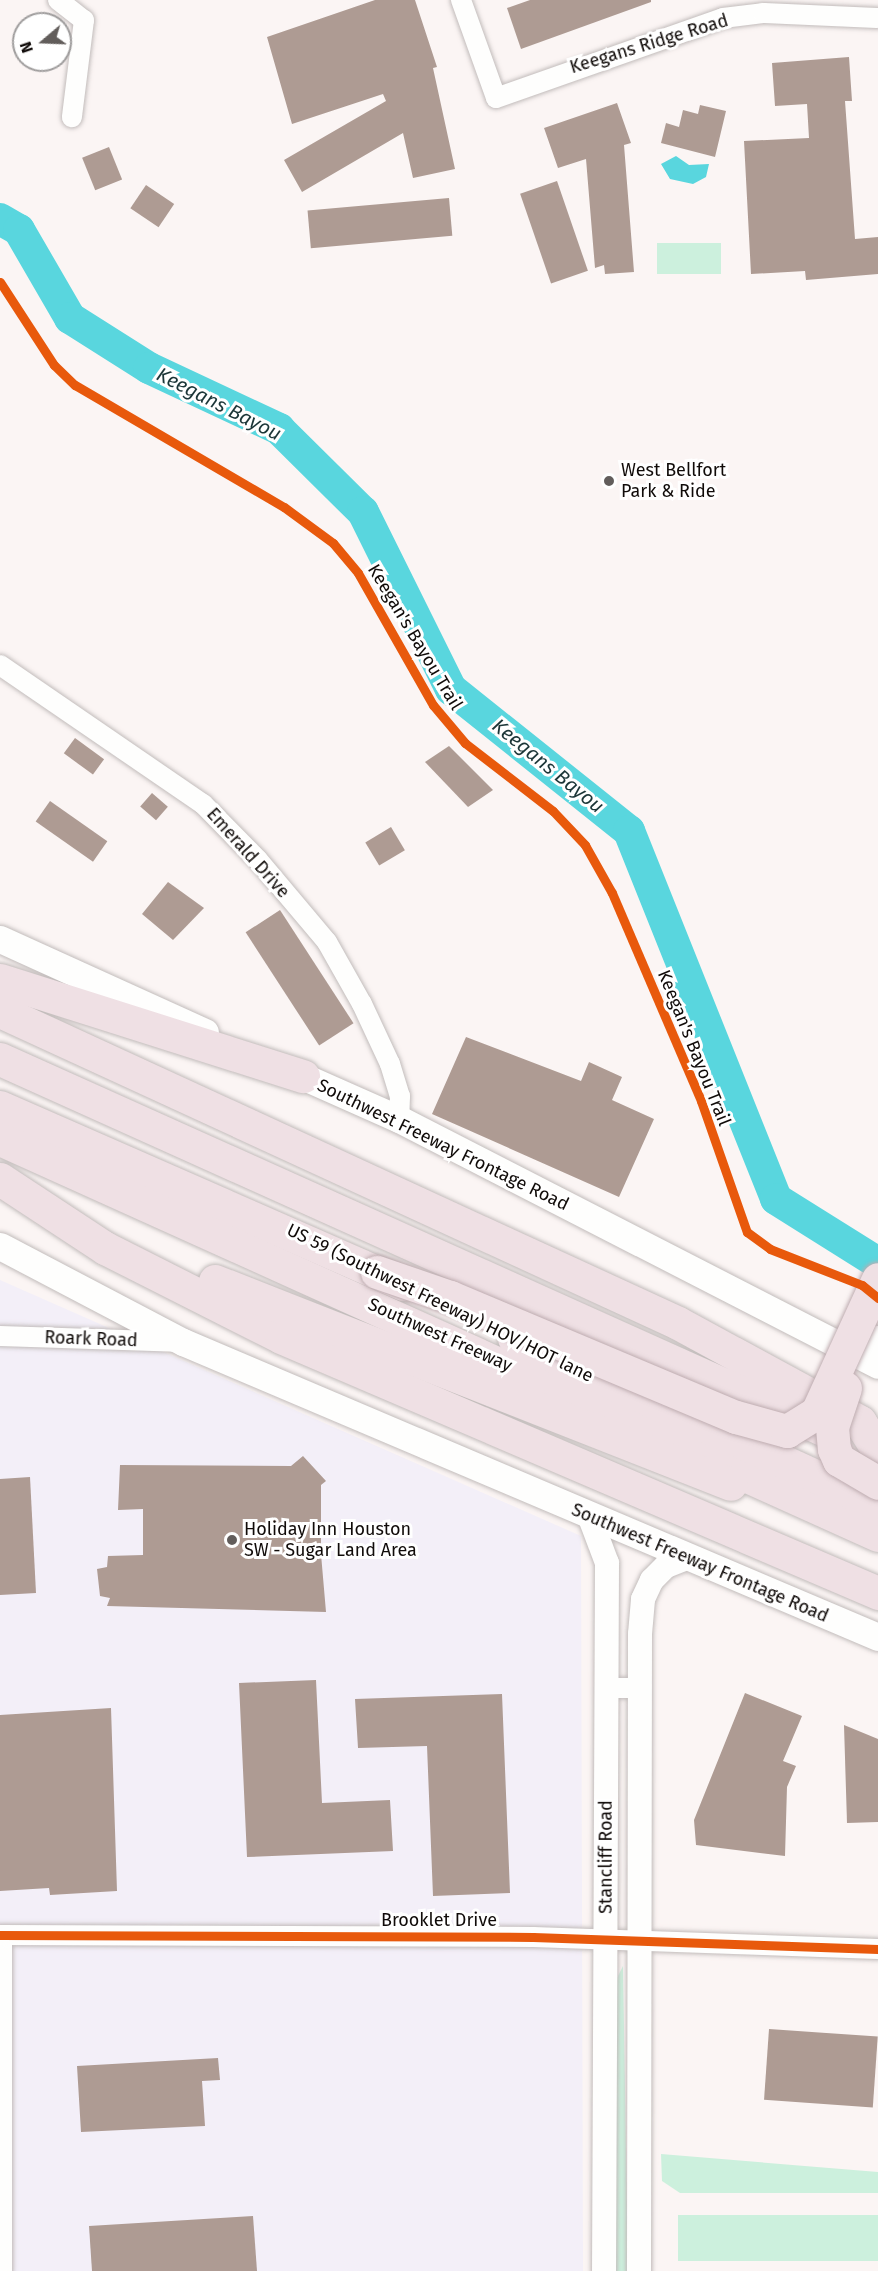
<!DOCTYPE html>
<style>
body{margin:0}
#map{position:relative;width:878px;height:2271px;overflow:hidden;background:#fbf5f4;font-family:"Fira Sans",sans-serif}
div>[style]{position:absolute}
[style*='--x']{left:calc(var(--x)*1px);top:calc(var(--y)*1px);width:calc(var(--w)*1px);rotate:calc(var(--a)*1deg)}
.commercial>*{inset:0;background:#f3eff8}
.green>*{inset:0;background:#ccf0dd;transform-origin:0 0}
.water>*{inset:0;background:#59d6de}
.river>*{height:32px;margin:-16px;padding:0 16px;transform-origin:16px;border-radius:16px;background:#59d6de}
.building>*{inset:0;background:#ae9b93;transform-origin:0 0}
.roads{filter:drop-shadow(0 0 2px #c2bcbb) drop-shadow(0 0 2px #c2bcbb)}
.minor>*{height:20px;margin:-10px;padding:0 10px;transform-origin:10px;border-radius:10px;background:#fefefd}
.tertiary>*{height:24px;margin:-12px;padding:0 12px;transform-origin:12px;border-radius:12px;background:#fefefd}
.secondary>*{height:27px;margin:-13.5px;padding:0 13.5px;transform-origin:13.5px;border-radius:13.5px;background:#fefefd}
.motorway>*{height:33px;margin:-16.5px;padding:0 16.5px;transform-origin:16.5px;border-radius:16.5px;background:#efe0e4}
.bridges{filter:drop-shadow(0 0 2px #beacb0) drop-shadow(0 0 2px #beacb0)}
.motorway-bridge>*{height:33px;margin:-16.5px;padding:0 16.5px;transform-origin:16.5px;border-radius:16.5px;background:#efe0e4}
.cycleway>*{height:9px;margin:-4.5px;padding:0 4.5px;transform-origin:4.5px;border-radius:4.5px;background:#e8590c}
.dots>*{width:16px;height:16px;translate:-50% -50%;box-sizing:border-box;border:3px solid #fff;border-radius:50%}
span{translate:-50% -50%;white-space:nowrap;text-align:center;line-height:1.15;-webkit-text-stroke:6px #fff;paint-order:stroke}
.street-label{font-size:18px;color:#100b09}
.poi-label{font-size:18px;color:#100b09}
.left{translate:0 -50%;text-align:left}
.water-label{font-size:20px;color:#1c3638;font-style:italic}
.north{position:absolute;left:12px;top:12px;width:60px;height:60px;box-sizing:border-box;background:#fff;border:2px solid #9f9d9d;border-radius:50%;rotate:251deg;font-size:16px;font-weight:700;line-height:24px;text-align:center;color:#100b09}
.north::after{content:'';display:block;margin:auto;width:21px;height:27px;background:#625d5b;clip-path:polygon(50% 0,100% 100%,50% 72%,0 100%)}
</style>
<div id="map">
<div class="commercial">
<i style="clip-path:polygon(0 1280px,581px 1536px,583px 2271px,0 2271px)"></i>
</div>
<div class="green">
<i style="left:721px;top:243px;width:31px;height:64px;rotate:90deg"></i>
<i style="clip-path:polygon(623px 1966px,628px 2271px,614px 2271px,615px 1982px)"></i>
<i style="clip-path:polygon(661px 2154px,878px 2172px,878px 2193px,680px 2193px,662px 2181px)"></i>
<i style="left:878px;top:2215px;width:46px;height:200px;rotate:90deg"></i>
</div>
<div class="water">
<i style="clip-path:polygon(676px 156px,689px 165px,709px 164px,706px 177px,693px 184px,670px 179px,661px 164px)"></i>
</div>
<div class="river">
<i style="--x:0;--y:219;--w:22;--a:30"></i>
<i style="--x:19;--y:230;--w:102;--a:59.9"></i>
<i style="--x:70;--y:318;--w:93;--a:32.3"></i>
<i style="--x:149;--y:368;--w:144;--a:25.1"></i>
<i style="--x:279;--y:429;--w:118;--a:44.7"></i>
<i style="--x:363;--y:512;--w:198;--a:63.6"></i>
<i style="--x:451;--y:689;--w:228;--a:38.6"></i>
<i style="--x:629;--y:831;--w:396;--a:68.2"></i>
<i style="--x:776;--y:1199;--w:120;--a:32.1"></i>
</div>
<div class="building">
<i style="clip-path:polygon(375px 0,415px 0,437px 67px,433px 68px,455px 169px,413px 178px,403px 133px,302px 192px,284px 160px,386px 101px,383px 94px,292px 124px,267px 37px)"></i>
<i style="clip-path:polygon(530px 0,651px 0,651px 2px,521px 49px,507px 8px)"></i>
<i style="clip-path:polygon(849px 57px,852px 101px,845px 101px,855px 239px,878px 237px,878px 274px,806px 280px,805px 271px,751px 274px,744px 141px,809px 138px,807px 104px,775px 106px,772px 63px)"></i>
<i style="clip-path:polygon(617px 103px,631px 143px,624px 145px,634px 272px,605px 274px,604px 265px,595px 268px,586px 159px,558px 168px,544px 128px)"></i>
<i style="clip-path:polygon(700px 105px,726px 111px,715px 157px,661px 143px,666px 123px,679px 127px,683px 110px,698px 114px)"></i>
<i style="left:109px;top:147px;width:35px;height:29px;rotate:68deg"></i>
<i style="left:557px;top:181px;width:95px;height:39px;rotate:71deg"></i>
<i style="left:146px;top:185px;width:34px;height:28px;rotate:34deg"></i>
<i style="left:449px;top:198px;width:38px;height:142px;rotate:85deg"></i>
<i style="left:75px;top:738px;width:36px;height:19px;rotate:36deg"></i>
<i style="clip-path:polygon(449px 746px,493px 790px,468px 807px,425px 762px)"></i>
<i style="left:152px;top:793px;width:21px;height:18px;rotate:41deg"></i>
<i style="left:50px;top:801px;width:70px;height:25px;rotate:35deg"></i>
<i style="left:391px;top:827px;width:27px;height:30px;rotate:59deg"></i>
<i style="clip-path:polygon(168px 882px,204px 908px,173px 940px,142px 914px)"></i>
<i style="left:280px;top:910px;width:135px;height:41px;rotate:57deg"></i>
<i style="clip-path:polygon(466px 1037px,581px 1081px,589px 1062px,622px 1077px,612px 1100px,654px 1119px,619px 1197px,432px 1114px)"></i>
<i style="clip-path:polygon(303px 1456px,326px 1481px,321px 1485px,321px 1554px,326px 1612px,107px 1606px,110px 1598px,100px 1596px,97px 1569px,107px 1567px,108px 1556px,143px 1555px,143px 1509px,118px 1510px,120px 1465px,291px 1466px)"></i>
<i style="clip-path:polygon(30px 1477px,36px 1593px,0 1595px,0 1479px)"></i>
<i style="clip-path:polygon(316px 1680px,322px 1803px,390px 1800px,393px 1851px,247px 1857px,239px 1683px)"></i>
<i style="clip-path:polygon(745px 1693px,802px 1716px,783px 1761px,796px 1766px,787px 1787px,785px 1856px,696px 1845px,694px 1820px)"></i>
<i style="clip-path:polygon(502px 1694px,510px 1893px,433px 1896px,427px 1746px,358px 1748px,355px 1699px)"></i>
<i style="clip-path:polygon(111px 1708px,117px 1891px,50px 1895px,49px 1888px,0 1891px,0 1715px)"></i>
<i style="clip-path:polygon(844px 1725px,878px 1739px,878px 1822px,847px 1823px)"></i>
<i style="left:769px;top:2029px;width:109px;height:71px;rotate:4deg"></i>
<i style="clip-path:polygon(218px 2058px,220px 2080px,202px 2081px,205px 2126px,81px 2132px,77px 2066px)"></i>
<i style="clip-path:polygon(253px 2216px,257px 2271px,92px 2271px,89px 2226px)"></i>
</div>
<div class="roads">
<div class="minor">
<i style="--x:58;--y:0;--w:33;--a:38"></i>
<i style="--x:84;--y:20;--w:98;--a:97.1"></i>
<i style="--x:461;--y:0;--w:104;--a:70.3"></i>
<i style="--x:496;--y:98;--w:241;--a:-19.4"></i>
<i style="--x:723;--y:18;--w:40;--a:-7.1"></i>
<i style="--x:763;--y:13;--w:115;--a:2.5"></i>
<i style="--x:0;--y:665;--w:246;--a:34.4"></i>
<i style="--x:203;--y:804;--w:78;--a:45.5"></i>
<i style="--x:258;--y:860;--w:107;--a:49.9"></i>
<i style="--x:327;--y:942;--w:71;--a:60.6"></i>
<i style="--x:362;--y:1004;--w:66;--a:65"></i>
<i style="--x:390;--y:1064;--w:34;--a:73"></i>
<i style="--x:400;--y:1096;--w:23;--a:92"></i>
<i style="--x:0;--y:1336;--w:177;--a:1.9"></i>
<i style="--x:606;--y:1688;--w:34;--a:0"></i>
<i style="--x:0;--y:1935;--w:533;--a:0.21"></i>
<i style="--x:533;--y:1937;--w:345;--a:2"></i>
<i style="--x:2;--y:2271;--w:336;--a:-90"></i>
</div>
<div class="tertiary">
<i style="--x:835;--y:1341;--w:43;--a:-4"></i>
<i style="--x:590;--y:1518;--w:48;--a:69.3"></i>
<i style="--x:607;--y:1563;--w:708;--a:90.24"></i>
<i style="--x:639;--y:2271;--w:637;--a:-89.91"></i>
<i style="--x:640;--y:1634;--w:35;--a:-85"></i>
<i style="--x:643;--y:1599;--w:21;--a:-65"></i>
<i style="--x:652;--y:1580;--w:20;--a:-45"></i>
<i style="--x:666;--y:1566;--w:22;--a:-21"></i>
</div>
<div class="secondary">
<i style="--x:0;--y:939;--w:225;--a:24.4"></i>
<i style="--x:284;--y:1068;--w:126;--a:23.9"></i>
<i style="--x:399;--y:1119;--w:538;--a:27.18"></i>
<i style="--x:0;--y:1246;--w:207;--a:27.7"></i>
<i style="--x:183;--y:1342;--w:755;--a:23"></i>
</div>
<div class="motorway">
<i style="--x:0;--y:980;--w:318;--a:17.6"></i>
<i style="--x:0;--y:1011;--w:746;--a:24.71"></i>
<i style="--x:678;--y:1323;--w:207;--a:28.5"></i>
<i style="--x:860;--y:1422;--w:34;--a:58"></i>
<i style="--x:0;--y:1059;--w:907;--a:24.22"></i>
<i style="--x:0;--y:1107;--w:440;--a:23.7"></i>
<i style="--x:0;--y:1139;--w:963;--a:24.28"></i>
<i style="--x:0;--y:1179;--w:126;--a:33.3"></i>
<i style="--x:105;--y:1248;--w:197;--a:26.8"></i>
<i style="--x:281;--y:1337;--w:650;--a:23.21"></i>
<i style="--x:215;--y:1281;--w:554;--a:21.48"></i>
<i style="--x:514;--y:1338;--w:400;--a:24.6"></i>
</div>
</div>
<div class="bridges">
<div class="motorway-bridge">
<i style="--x:377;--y:1272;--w:77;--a:18.9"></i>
<i style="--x:450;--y:1297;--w:310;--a:22.8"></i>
<i style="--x:736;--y:1417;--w:53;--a:15.4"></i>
<i style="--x:787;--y:1431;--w:36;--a:-32"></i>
<i style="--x:817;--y:1412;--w:146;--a:-65.4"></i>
<i style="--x:845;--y:1388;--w:41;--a:108.4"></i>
<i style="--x:832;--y:1427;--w:22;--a:85"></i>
<i style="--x:834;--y:1449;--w:12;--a:66"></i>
<i style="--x:839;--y:1460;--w:45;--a:30.5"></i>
</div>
</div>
<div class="cycleway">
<i style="--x:0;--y:282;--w:99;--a:57"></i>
<i style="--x:54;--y:365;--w:29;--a:44"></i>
<i style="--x:75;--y:385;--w:242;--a:30.3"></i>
<i style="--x:284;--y:507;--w:61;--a:36.3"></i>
<i style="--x:333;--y:543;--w:39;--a:50"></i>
<i style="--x:358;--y:573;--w:152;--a:60.4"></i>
<i style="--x:433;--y:705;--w:50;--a:49.9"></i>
<i style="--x:465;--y:743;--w:111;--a:37.7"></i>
<i style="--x:553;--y:811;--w:47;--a:46.7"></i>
<i style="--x:585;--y:845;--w:55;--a:60.6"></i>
<i style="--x:612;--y:893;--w:226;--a:66.8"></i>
<i style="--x:701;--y:1101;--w:139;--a:70.7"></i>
<i style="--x:747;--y:1232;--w:29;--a:36"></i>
<i style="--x:770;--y:1249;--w:99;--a:21.4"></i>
<i style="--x:862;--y:1285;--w:21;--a:39"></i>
<i style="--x:0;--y:1935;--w:533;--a:0.21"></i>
<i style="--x:533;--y:1937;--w:345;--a:2"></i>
</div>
<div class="dots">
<i style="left:609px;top:481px;background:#625d5b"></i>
<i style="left:232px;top:1540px;background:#625d5b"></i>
</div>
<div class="street-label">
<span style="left:649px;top:44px;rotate:-17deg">Keegans Ridge Road</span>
<span style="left:415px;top:637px;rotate:59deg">Keegan's Bayou Trail</span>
<span style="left:248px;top:853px;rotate:48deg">Emerald Drive</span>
<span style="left:694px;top:1048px;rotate:68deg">Keegan's Bayou Trail</span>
<span style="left:443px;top:1145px;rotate:26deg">Southwest Freeway Frontage Road</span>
<span style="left:440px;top:1303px;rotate:26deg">US 59 (Southwest Freeway) HOV/HOT lane</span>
<span style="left:440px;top:1335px;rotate:24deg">Southwest Freeway</span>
<span style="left:91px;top:1339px;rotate:2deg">Roark Road</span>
<span style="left:700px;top:1563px;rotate:23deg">Southwest Freeway Frontage Road</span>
<span style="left:606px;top:1857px;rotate:-90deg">Stancliff Road</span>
<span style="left:439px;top:1920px">Brooklet Drive</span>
</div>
<div class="poi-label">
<span class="left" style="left:621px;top:481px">West Bellfort<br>Park &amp; Ride</span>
<span class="left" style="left:244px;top:1540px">Holiday Inn Houston<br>SW - Sugar Land Area</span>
</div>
<div class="water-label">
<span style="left:219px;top:404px;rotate:27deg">Keegans Bayou</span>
<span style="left:548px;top:766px;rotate:39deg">Keegans Bayou</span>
</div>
<div class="north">N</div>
</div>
